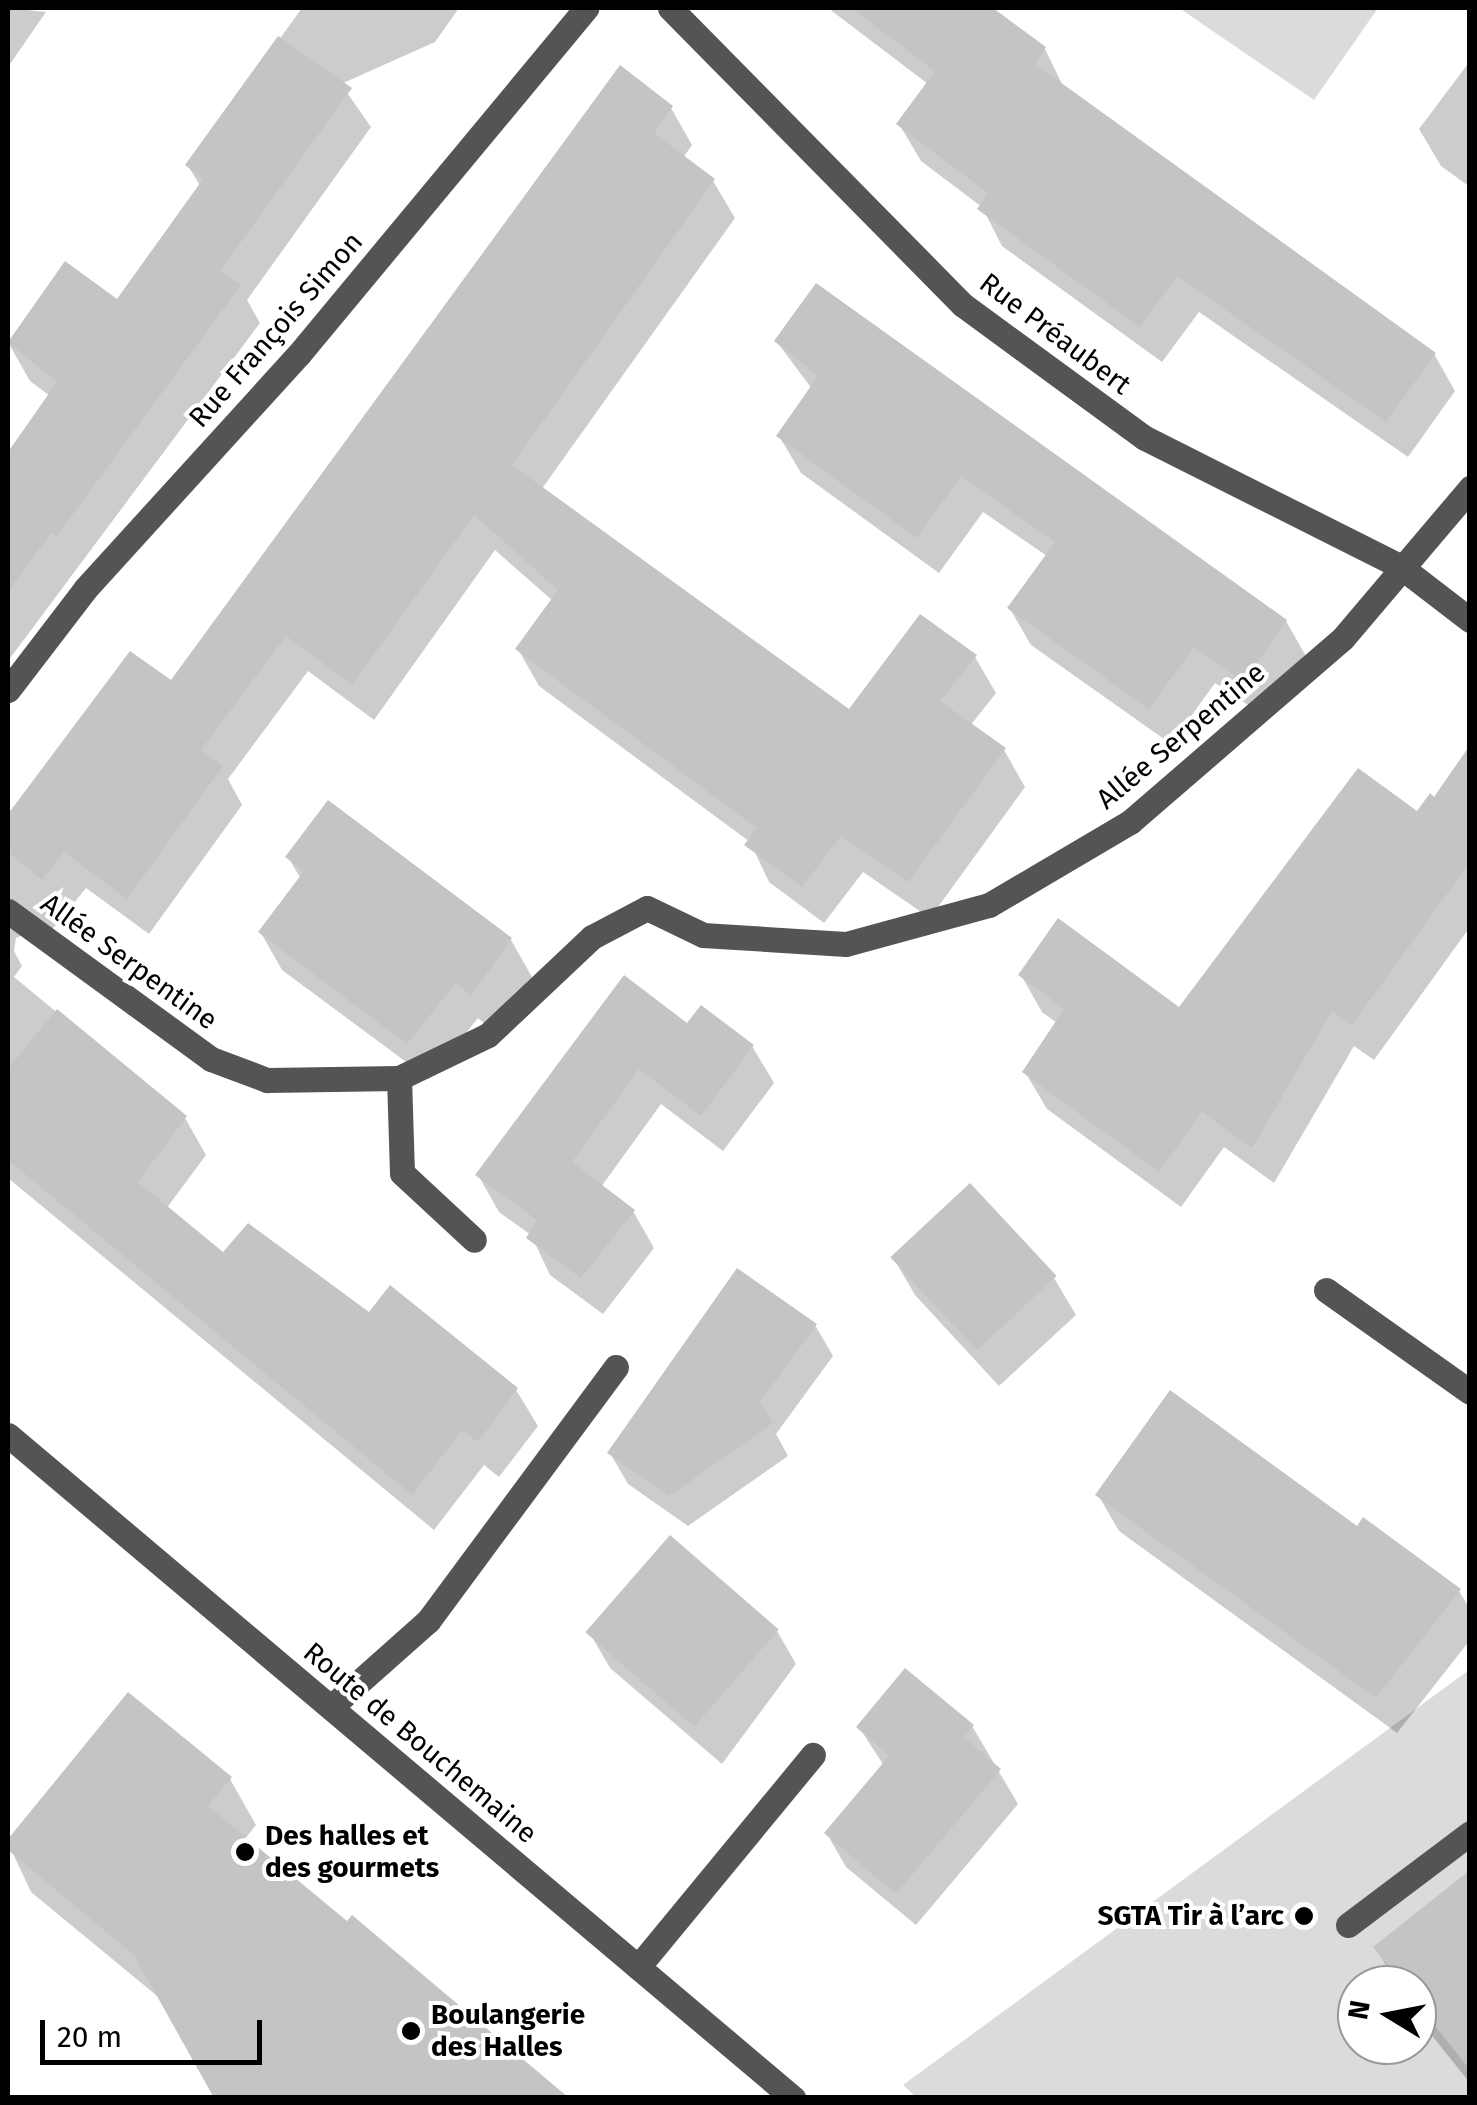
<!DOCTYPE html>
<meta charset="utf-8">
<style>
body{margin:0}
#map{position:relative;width:1477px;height:2105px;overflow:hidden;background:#fff;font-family:"Fira Sans",sans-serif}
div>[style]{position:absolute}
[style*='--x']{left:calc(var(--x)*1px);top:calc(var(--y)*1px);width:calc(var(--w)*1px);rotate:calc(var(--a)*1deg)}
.green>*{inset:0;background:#dbdbdb}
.shadow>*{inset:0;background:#0003}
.building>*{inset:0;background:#c4c4c4;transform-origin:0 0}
.minor>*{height:25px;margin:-12.5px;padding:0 12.5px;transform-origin:12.5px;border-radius:12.5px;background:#545454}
.dots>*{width:28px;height:28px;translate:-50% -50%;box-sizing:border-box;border:5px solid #fff;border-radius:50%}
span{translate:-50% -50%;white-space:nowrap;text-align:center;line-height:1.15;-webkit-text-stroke:8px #fff;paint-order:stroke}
.street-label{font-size:28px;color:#000}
.poi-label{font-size:28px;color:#000;font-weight:700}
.left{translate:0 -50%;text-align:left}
.right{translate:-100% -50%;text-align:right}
.frame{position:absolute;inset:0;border:10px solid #000;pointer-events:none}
.north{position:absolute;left:1337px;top:1965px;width:100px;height:100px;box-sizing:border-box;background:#fff;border:2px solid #999;border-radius:50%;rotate:280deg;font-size:28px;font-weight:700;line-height:40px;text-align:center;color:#000}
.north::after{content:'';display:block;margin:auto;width:35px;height:45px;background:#000;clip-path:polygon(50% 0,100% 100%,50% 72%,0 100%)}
.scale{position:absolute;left:40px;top:2020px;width:222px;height:45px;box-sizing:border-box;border:5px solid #000;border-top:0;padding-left:12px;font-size:30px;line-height:35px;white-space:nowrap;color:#000;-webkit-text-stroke:8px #fff;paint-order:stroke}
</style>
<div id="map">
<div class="green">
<i style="clip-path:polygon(1179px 8px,1378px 8px,1314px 100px)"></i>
<i style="clip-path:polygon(evenodd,1469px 1670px,1469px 2097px,917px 2098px,903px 2085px,1469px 1670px,1357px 1985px,1417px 1985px,1417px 2045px,1357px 2045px,1357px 1985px)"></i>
</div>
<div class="shadow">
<i style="clip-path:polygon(8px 8px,46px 12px,8px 67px)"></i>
<i style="clip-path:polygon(302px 8px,459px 8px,435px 42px,341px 84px,371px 127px,247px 300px,260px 323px,8px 661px,8px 456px,50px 396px,30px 381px,9px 344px,65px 265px,117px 303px,201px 187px,188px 166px)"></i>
<i style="clip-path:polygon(828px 8px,988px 8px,1045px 49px,1064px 88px,1434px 354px,1455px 391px,1408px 457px,1199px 312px,1162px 362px,1002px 246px,982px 207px,921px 161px,899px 124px,928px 84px)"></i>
<i style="clip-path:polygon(1470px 61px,1470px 187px,1441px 166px,1419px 129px)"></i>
<i style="clip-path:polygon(671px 108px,692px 145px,683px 158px,713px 181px,735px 218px,541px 490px,850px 712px,975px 657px,996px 693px,970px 726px,1004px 750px,1025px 787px,930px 918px,863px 872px,824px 923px,769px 882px,750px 842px,539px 686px,518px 649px,553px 601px,495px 550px,374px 720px,308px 671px,228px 779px,242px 805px,149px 934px,86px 888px,45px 938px,31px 931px,16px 938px,14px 951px,22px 966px,14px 977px,185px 1118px,206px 1155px,166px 1209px,223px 1256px,370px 1315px,516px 1390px,538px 1426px,499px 1477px,484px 1465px,434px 1530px,8px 1178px,8px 823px,130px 654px,172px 684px)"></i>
<i style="clip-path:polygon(777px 342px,1286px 621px,1307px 658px,1266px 717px,1215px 683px,1171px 744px,1031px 645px,1010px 609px,1047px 556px,983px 512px,939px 573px,801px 473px,779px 436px,812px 389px)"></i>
<i style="clip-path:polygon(1470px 750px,1470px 927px,1374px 1060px,1354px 1046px,1274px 1183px,1224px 1147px,1181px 1207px,1047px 1109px,1025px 1072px,1057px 1023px,1042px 1012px,1021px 975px,1180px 1010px,1435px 800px)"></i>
<i style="clip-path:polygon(288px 857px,511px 940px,532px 977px,493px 1031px,478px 1018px,429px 1079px,282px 970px,261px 933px,301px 879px)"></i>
<i style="clip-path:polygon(687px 1026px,752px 1046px,774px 1083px,723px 1151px,661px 1104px,601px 1187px,633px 1211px,654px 1248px,603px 1314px,550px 1275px,531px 1235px,499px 1212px,478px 1175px)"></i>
<i style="clip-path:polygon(970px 1186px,1054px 1278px,1076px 1315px,999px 1386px,915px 1295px,894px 1259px)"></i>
<i style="clip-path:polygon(815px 1325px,833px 1356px,776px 1434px,788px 1456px,688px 1526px,628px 1484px,610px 1453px)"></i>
<i style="clip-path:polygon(1098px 1495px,1357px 1530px,1459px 1591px,1470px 1609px,1470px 1640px,1397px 1733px,1119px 1531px)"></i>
<i style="clip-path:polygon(777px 1631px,796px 1664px,722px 1764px,610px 1668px,591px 1635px)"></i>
<i style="clip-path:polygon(128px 1695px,230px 1779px,256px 1825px,244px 1840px,564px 2098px,162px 2000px,31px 1892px,8px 1843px)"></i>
<i style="clip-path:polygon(972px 1726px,1018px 1804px,916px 1925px,846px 1867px,827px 1834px,884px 1766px,859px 1727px)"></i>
<i style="clip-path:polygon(1470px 1874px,1470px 2083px,1417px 2017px,1417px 1985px,1397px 1985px,1376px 1948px)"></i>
</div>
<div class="building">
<i style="clip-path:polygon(851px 8px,993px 8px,1046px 47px,1035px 64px,1436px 353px,1386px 422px,1177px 276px,1140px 327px,977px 209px,988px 193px,896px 124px,935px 71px)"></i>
<i style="clip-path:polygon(278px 36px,352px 88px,220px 271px,241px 285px,57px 536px,52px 532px,8px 591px,8px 452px,57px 382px,8px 342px,65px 261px,117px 299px,203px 179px,185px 165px)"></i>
<i style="clip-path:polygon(620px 65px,673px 106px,654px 133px,715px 179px,512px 465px,849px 709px,920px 614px,977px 655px,940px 701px,1006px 748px,908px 882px,841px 836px,802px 887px,744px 845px,757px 828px,515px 649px,558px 590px,474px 515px,352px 685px,286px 636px,201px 750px,223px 766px,127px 899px,64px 852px,42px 880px,8px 852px,8px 814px,130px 651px,171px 680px)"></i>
<i style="clip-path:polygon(816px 283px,1287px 620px,1244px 682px,1194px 647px,1149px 709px,1007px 608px,1055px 542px,961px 476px,917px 538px,776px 436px,818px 376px,774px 341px)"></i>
<i style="clip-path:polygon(1470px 745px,1470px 862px,1352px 1025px,1332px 1011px,1252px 1148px,1202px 1112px,1159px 1172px,1022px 1072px,1064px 1009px,1018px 975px,1058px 918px,1179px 1007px,1358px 768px,1417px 811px,1430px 793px,1434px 797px)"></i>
<i style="clip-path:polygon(328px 800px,512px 938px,471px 996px,456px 983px,407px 1044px,258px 932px,304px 871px,285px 857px)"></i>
<i style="clip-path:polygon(624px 975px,687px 1023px,701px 1005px,754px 1045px,701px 1116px,639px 1069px,572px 1162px,635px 1210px,581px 1278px,526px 1238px,537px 1220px,475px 1175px)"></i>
<i style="clip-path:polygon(57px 1009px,187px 1116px,138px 1182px,223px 1252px,248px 1223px,369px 1312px,390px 1285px,518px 1388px,478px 1442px,462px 1430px,412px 1495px,8px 1160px,8px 1069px)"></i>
<i style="left:970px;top:1183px;width:127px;height:109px;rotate:47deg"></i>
<i style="clip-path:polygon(737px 1268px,817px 1324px,760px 1402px,773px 1423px,669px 1496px,607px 1453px)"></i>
<i style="clip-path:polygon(1170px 1390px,1357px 1526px,1363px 1517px,1461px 1589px,1376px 1698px,1095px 1495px)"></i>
<i style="left:670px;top:1535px;width:144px;height:129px;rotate:41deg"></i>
<i style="clip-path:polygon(905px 1668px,974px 1725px,964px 1737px,1001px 1769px,896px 1894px,824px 1833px,889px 1756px,856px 1727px)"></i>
<i style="clip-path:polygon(128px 1692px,232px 1777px,208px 1806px,347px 1921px,352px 1915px,569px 2098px,214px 2098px,134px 1955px,8px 1850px,8px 1839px)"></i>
<i style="clip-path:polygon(1470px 1870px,1470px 2070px,1417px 2003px,1417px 1985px,1403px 1985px,1373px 1947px)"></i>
</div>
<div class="minor">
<i style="--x:670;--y:8;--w:417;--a:45.4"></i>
<i style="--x:963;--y:305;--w:225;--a:36.2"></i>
<i style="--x:1145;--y:438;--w:287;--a:26.7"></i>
<i style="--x:1401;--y:567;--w:87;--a:37.5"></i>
<i style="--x:8;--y:690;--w:128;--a:-52.6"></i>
<i style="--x:86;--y:588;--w:316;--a:-47.7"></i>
<i style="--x:299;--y:354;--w:450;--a:-50.3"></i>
<i style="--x:8;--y:911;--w:251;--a:36.1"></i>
<i style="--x:211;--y:1059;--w:60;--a:20.6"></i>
<i style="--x:267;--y:1080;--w:132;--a:-0.9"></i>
<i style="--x:399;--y:1078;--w:99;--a:-25.8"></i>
<i style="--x:488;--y:1035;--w:143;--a:-43.3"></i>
<i style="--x:592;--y:937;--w:62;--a:-27.8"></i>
<i style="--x:647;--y:908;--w:62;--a:25.7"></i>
<i style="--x:703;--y:935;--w:143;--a:3.6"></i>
<i style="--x:846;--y:944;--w:148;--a:-15.3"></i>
<i style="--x:989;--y:905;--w:164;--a:-30.5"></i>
<i style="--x:1130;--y:822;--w:281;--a:-40.8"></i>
<i style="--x:1343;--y:638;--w:197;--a:-49.7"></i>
<i style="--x:399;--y:1078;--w:95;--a:88.2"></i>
<i style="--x:402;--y:1173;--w:98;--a:42.9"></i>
<i style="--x:1326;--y:1290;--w:176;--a:35.3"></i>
<i style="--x:8;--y:1435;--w:1028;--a:40.18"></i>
<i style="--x:331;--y:1707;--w:130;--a:-41.6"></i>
<i style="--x:428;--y:1621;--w:316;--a:-53.5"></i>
<i style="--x:1348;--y:1925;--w:153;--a:-37"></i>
<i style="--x:638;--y:1967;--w:275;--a:-50.5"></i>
</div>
<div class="dots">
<i style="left:245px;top:1852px;background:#000"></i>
<i style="left:1304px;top:1916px;background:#000"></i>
<i style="left:411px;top:2031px;background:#000"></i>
</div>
<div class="street-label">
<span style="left:276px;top:330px;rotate:-49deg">Rue François Simon</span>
<span style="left:1055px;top:334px;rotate:37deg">Rue Préaubert</span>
<span style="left:1181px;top:736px;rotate:-40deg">Allée Serpentine</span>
<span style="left:129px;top:962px;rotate:36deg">Allée Serpentine</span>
<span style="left:420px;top:1743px;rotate:40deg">Route de Bouchemaine</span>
</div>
<div class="poi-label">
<span class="left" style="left:265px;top:1852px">Des halles et<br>des gourmets</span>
<span class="right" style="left:1284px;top:1916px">SGTA Tir à l’arc</span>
<span class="left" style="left:431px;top:2031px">Boulangerie<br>des Halles</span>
</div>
<div class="frame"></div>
<div class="north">N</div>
<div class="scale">20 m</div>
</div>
